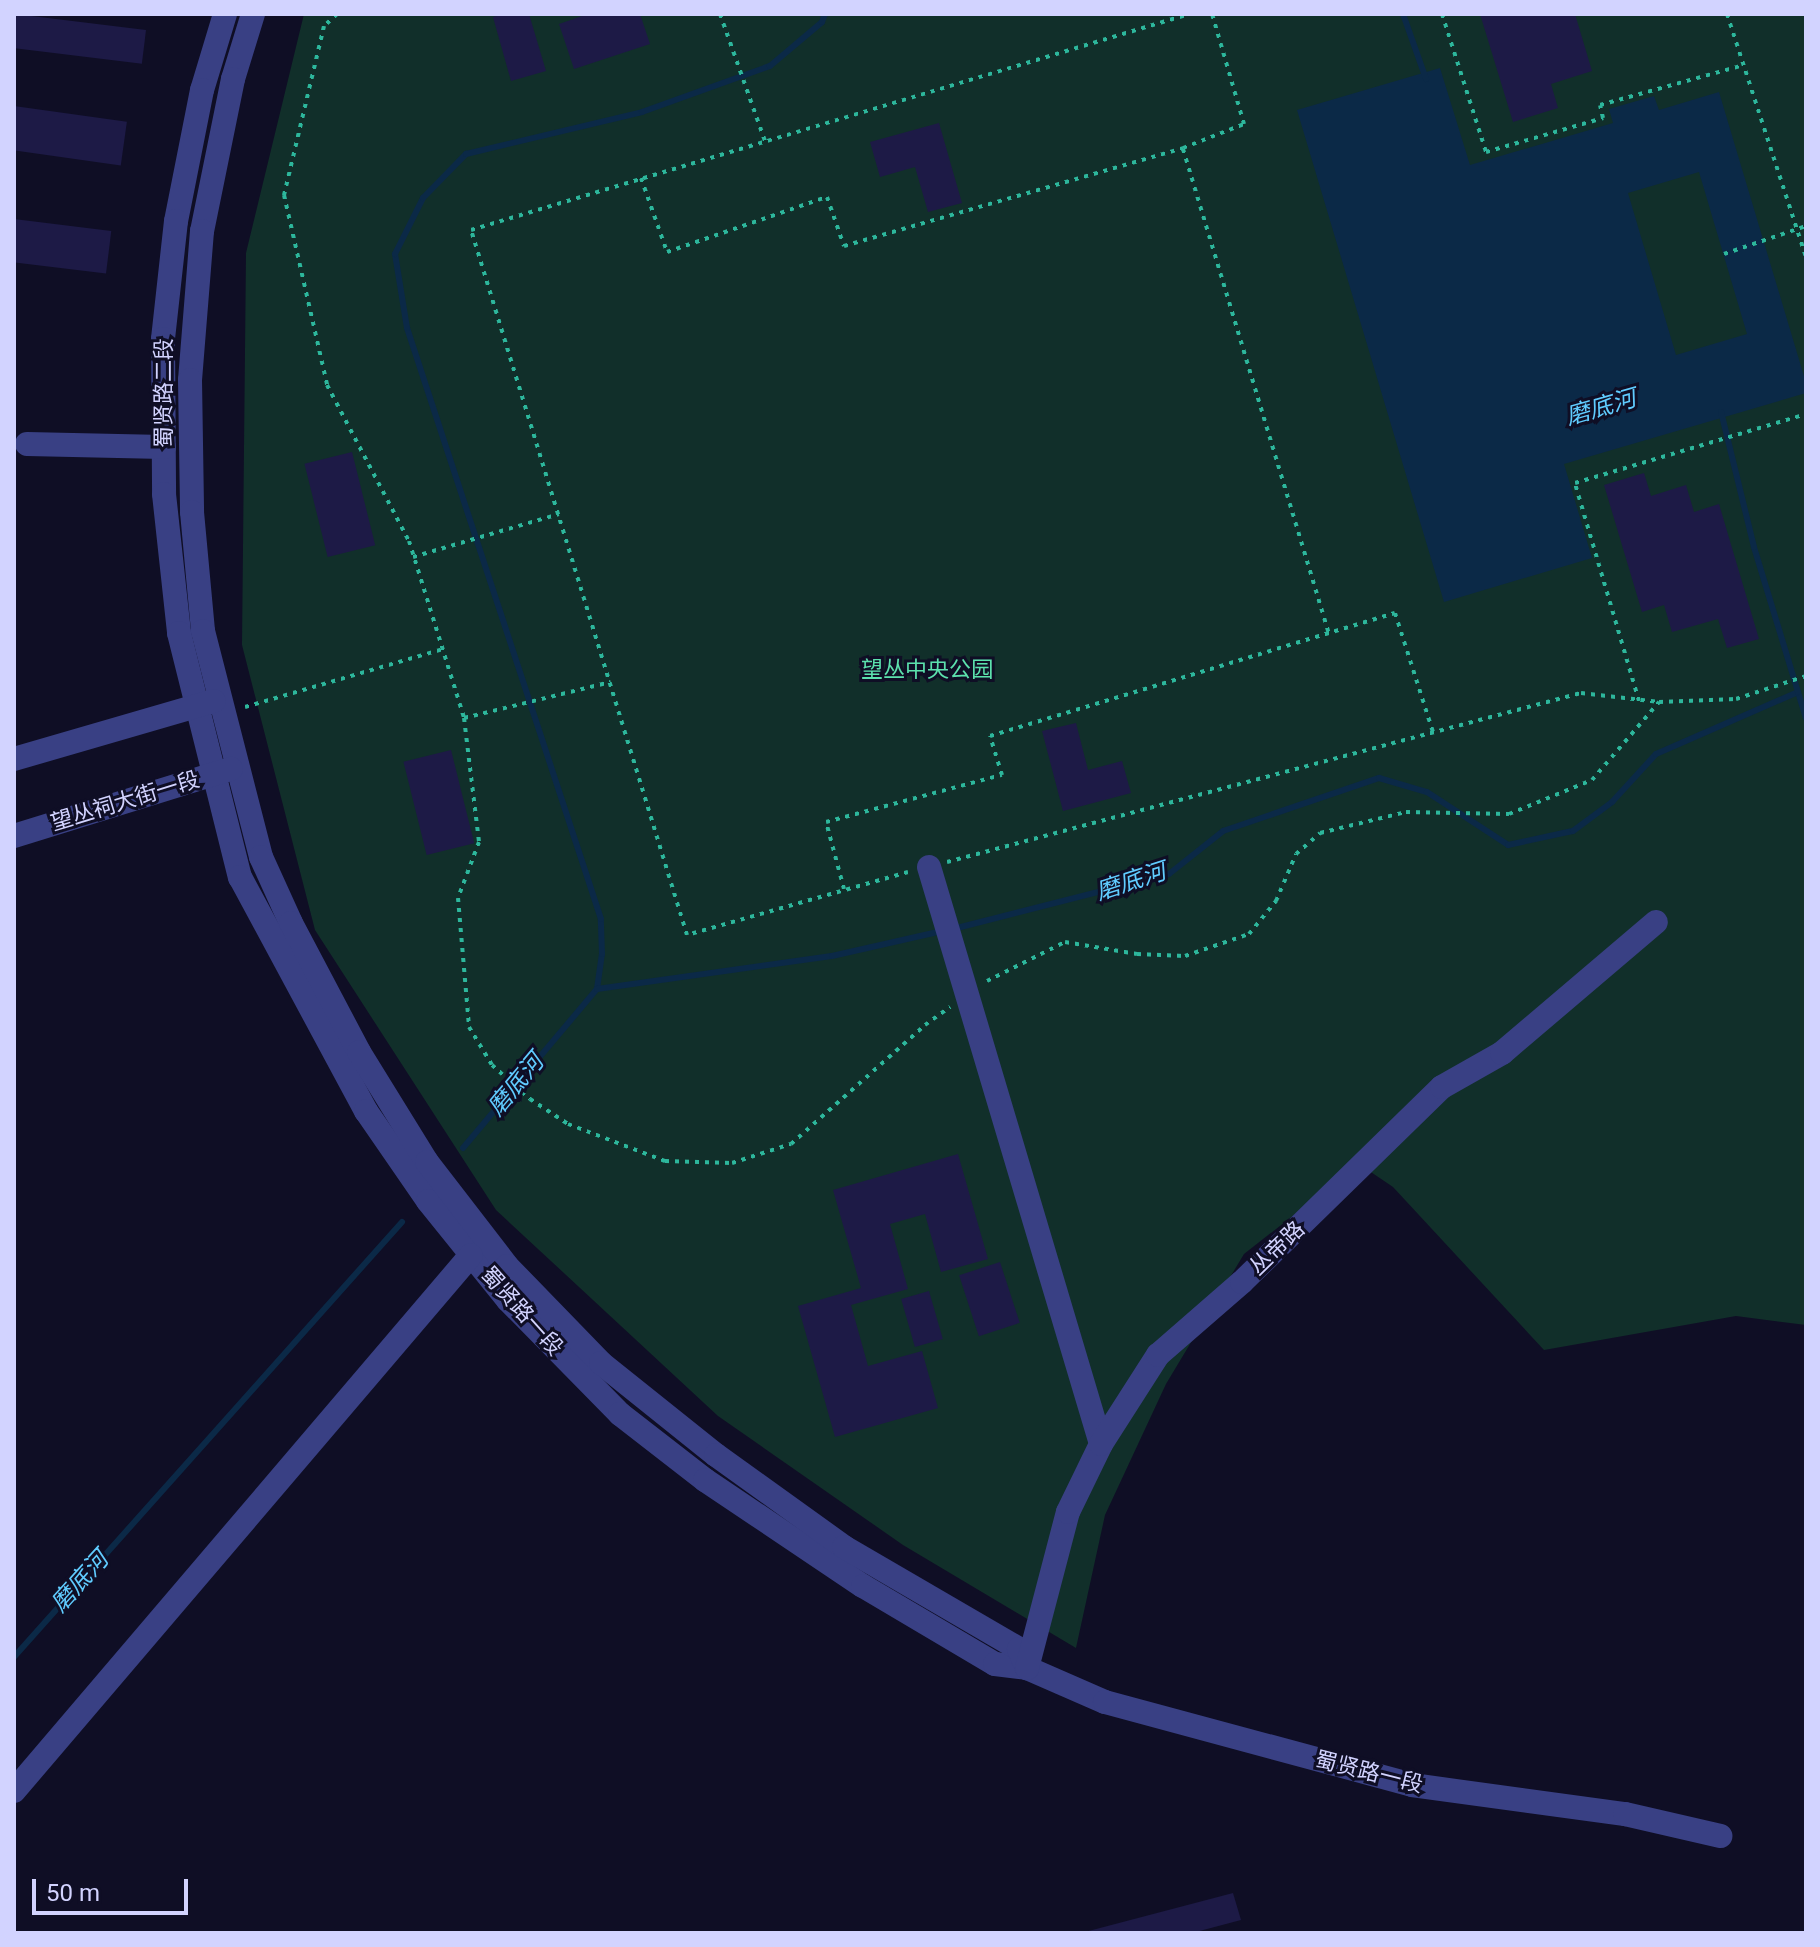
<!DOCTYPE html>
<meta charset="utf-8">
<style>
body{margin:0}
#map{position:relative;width:1820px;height:1947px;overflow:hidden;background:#0f0e25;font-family:Roboto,"Noto Sans SC",sans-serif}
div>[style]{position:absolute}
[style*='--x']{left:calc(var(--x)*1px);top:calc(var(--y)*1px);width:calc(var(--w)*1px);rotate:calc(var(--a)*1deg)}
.green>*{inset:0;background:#112f2a}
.water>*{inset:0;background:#0b2947}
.stream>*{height:6px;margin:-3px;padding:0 3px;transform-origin:3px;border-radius:3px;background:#0b2947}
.building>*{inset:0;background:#1d1a46;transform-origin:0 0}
.path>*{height:4px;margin-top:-2px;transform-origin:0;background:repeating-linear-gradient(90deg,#2db79c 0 4px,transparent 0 10px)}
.minor>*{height:24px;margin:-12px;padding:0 12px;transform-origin:12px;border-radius:12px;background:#394084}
span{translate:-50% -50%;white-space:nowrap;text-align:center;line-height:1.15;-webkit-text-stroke:6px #0f0e25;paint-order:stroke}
.street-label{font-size:22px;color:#d2d3ff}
.park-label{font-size:22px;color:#5ce1ad}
.water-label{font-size:24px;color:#60ccff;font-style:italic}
.frame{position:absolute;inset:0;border:16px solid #d2d3ff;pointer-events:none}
.scale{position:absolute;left:32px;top:1879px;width:156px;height:36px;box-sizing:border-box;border:4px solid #d2d3ff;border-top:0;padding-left:10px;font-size:24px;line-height:28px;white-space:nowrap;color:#d2d3ff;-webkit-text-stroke:6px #0f0e25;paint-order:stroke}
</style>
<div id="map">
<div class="green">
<i style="clip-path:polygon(304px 14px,1806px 14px,1806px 1325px,1736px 1316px,1544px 1350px,1393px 1187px,1359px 1164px,1244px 1254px,1166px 1384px,1105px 1515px,1076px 1648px,903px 1545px,718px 1416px,496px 1210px,315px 930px,242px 645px,246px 253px)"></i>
</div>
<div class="water">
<i style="clip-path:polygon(evenodd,1440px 68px,1470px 165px,1613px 123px,1609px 109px,1654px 96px,1659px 110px,1719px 92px,1806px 383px,1806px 393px,1564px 464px,1592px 558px,1444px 602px,1297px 110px,1440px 68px,1699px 172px,1747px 334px,1676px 355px,1628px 193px,1699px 172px)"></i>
</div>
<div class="stream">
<i style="--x:1403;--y:14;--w:69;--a:70.5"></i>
<i style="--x:1798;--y:692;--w:27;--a:73"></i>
<i style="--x:953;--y:929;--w:223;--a:-14.3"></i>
<i style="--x:1169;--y:874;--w:69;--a:-38.5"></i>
<i style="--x:1223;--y:831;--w:165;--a:-18.8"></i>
<i style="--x:1379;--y:778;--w:50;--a:16.3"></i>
<i style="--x:1427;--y:792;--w:97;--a:33.2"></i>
<i style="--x:1508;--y:845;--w:66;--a:-12.2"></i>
<i style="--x:1573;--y:831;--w:49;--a:-36.6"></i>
<i style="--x:1612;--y:802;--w:65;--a:-47.5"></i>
<i style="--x:1656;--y:754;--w:155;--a:-23.6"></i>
<i style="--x:1798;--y:692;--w:152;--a:-106.9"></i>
<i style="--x:1754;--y:547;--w:139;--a:-103.7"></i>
<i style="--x:597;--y:989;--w:35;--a:-82"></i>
<i style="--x:602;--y:954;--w:35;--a:-92"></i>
<i style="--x:601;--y:919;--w:622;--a:-108.17"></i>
<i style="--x:407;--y:328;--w:75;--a:-99.2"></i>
<i style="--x:395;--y:254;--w:63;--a:-63.4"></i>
<i style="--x:423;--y:198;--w:62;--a:-45.7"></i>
<i style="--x:466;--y:154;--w:181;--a:-13.4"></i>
<i style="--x:642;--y:112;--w:136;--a:-19.8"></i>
<i style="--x:770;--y:66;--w:68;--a:-40.2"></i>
<i style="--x:822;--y:22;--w:9;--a:-69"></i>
<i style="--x:463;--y:1148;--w:208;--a:-49.9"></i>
<i style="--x:597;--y:989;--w:237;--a:-8"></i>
<i style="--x:832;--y:956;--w:113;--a:-12.8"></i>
<i style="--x:14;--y:1657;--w:583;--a:-48.27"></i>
</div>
<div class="building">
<i style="left:15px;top:14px;width:132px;height:34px;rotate:7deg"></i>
<i style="clip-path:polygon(503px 14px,529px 14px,546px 71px,511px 81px,493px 17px)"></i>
<i style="clip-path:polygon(588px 14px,640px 14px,650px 44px,574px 69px,559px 24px)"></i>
<i style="clip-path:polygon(1480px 14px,1575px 14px,1592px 71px,1551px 84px,1558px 108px,1513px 122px)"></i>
<i style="left:14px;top:106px;width:114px;height:44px;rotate:8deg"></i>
<i style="clip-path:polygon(939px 123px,962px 203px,928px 212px,915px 167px,880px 177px,870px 142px)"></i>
<i style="left:14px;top:219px;width:98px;height:43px;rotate:7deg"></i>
<i style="left:352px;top:452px;width:96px;height:49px;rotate:76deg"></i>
<i style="clip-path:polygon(1644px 473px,1651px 496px,1686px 485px,1694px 512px,1719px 504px,1759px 639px,1727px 648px,1718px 619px,1672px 632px,1664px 605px,1642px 612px,1604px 485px)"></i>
<i style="clip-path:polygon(1076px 723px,1088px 770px,1122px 761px,1131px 793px,1063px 811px,1042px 731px)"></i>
<i style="left:451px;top:750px;width:96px;height:49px;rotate:76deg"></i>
<i style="clip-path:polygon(958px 1154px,988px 1259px,941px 1272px,925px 1214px,890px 1224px,908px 1289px,851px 1305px,868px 1366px,922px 1351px,938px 1408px,835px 1437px,798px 1306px,861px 1288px,833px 1190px)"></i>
<i style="left:1000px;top:1262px;width:64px;height:43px;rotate:72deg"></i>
<i style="left:929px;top:1291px;width:50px;height:29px;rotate:74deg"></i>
<i style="clip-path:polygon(1233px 1893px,1241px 1920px,1192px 1933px,1081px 1933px)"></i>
</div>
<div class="path">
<i style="--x:337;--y:14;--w:18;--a:137"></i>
<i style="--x:324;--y:26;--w:174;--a:103.3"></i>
<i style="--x:284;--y:195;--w:195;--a:77.2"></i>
<i style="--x:327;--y:385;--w:176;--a:62.3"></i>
<i style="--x:409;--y:541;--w:185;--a:72.7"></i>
<i style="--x:464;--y:718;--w:125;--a:83.1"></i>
<i style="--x:479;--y:842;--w:60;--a:110.6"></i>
<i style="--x:458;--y:898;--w:129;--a:85.1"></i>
<i style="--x:469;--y:1027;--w:44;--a:58.8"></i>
<i style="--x:492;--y:1065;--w:51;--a:41.8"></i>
<i style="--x:530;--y:1099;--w:45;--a:33.3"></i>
<i style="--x:568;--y:1124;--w:104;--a:20.9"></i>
<i style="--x:665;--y:1161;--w:67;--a:1.7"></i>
<i style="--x:732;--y:1163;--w:62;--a:-17.9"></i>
<i style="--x:791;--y:1144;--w:179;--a:-41.6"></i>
<i style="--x:925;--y:1025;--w:31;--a:-36"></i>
<i style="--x:720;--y:14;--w:135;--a:70.5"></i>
<i style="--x:1442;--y:14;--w:145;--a:72.3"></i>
<i style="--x:1486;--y:152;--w:122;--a:-16.2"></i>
<i style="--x:1603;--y:118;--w:13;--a:-103"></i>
<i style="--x:1600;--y:105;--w:149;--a:-15.5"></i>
<i style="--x:1727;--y:14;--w:256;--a:72"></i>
<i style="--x:1183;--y:149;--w:506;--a:73.25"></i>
<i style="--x:641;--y:178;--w:78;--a:70.6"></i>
<i style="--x:667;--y:252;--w:169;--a:-19"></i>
<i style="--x:827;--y:197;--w:52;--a:70.9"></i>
<i style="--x:844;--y:246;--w:353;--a:-16.1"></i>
<i style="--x:1183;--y:148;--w:66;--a:-21.5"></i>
<i style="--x:1244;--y:124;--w:115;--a:-106.2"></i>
<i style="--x:1724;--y:254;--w:87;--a:-18.9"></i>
<i style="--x:413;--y:557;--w:152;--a:-16.4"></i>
<i style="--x:1639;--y:701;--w:227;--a:-106.4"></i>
<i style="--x:1575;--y:483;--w:241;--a:-16.6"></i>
<i style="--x:245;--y:707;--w:206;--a:-16.3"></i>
<i style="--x:464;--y:718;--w:151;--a:-13.8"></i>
<i style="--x:947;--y:862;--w:656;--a:-14.93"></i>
<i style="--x:1581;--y:693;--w:79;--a:6.6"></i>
<i style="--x:1659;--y:702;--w:77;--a:-2.2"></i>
<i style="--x:1736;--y:699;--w:74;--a:-18.2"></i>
<i style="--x:908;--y:872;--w:230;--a:164.1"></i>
<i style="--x:687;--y:935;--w:737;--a:-107.03"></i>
<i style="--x:471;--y:230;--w:750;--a:-16.74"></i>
<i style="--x:844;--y:889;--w:69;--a:-105"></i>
<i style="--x:826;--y:822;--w:182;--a:-15"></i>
<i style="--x:1002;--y:775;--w:41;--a:-107.1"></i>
<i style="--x:990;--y:736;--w:423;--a:-16.9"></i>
<i style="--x:1395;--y:613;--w:125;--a:72.3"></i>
<i style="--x:987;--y:981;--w:87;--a:-26.6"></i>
<i style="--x:1065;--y:942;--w:73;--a:9.5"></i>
<i style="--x:1137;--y:954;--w:48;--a:2.4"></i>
<i style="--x:1185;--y:956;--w:68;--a:-19"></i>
<i style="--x:1249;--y:934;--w:43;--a:-50.7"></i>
<i style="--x:1276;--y:901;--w:51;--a:-66.9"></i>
<i style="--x:1296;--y:854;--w:32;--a:-41"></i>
<i style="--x:1320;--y:833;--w:89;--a:-13.7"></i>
<i style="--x:1406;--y:812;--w:103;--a:1.1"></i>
<i style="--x:1509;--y:814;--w:90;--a:-22.3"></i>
<i style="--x:1592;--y:780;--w:103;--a:-49.3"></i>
</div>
<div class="minor">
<i style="--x:225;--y:14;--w:79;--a:106.8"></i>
<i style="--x:202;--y:90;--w:134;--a:101.2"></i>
<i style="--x:176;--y:221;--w:119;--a:96.3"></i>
<i style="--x:163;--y:339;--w:155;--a:89.6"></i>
<i style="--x:164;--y:494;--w:140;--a:83.8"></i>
<i style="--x:179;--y:633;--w:252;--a:76"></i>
<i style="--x:240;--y:877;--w:266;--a:61.7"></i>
<i style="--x:366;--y:1111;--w:109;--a:55.4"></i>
<i style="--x:428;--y:1201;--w:127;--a:51.1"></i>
<i style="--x:508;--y:1300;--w:160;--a:45.5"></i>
<i style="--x:620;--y:1414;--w:108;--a:37.8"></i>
<i style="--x:705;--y:1480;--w:190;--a:33.9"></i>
<i style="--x:863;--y:1586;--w:153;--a:30.6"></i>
<i style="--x:995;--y:1664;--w:32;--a:7"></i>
<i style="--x:1027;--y:1668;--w:85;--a:23.6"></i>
<i style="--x:1105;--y:1702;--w:318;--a:15.1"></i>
<i style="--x:1412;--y:1785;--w:215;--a:7.8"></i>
<i style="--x:1625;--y:1814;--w:98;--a:13"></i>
<i style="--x:253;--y:14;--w:68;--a:107.1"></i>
<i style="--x:233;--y:79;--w:155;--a:101.5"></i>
<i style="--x:202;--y:231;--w:149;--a:94.6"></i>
<i style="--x:190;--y:380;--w:132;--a:89.1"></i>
<i style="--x:192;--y:512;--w:120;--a:84.7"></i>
<i style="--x:203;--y:631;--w:233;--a:75.6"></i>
<i style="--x:261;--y:857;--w:72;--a:65.6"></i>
<i style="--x:291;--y:923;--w:146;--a:62.2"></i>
<i style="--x:359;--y:1052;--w:129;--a:58.3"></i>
<i style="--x:427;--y:1162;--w:131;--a:52.4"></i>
<i style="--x:507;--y:1266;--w:135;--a:45.9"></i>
<i style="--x:601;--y:1363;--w:147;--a:38.7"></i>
<i style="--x:716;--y:1455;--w:158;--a:35.7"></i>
<i style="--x:844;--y:1547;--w:203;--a:30.2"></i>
<i style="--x:1019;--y:1649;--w:21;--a:67"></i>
<i style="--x:27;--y:444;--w:137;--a:1.3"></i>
<i style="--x:14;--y:759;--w:208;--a:-16.2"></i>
<i style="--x:14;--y:836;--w:227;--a:-17.2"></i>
<i style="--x:929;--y:867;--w:602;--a:73.4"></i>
<i style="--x:1027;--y:1668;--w:161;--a:-75.3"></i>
<i style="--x:1068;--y:1512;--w:76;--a:-64.1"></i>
<i style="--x:1101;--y:1444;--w:106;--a:-57.4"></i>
<i style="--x:1158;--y:1355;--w:111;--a:-41"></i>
<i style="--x:1242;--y:1282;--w:279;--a:-44.3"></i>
<i style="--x:1442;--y:1087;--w:69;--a:-29.5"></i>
<i style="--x:1502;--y:1053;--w:202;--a:-40.4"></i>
<i style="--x:14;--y:1791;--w:704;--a:-49.55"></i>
</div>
<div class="street-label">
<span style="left:164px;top:393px;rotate:-90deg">蜀贤路二段</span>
<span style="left:125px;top:801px;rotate:-17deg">望丛祠大街一段</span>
<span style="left:1277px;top:1248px;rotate:-44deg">丛帝路</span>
<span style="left:522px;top:1311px;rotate:48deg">蜀贤路一段</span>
<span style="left:1369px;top:1772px;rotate:14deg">蜀贤路一段</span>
</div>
<div class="park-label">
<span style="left:927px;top:670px">望丛中央公园</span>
</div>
<div class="water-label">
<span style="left:1601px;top:408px;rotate:-16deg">磨底河</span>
<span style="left:1131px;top:882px;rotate:-18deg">磨底河</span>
<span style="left:516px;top:1085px;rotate:-50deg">磨底河</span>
<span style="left:80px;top:1582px;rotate:-48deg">磨底河</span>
</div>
<div class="frame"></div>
<div class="scale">50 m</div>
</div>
